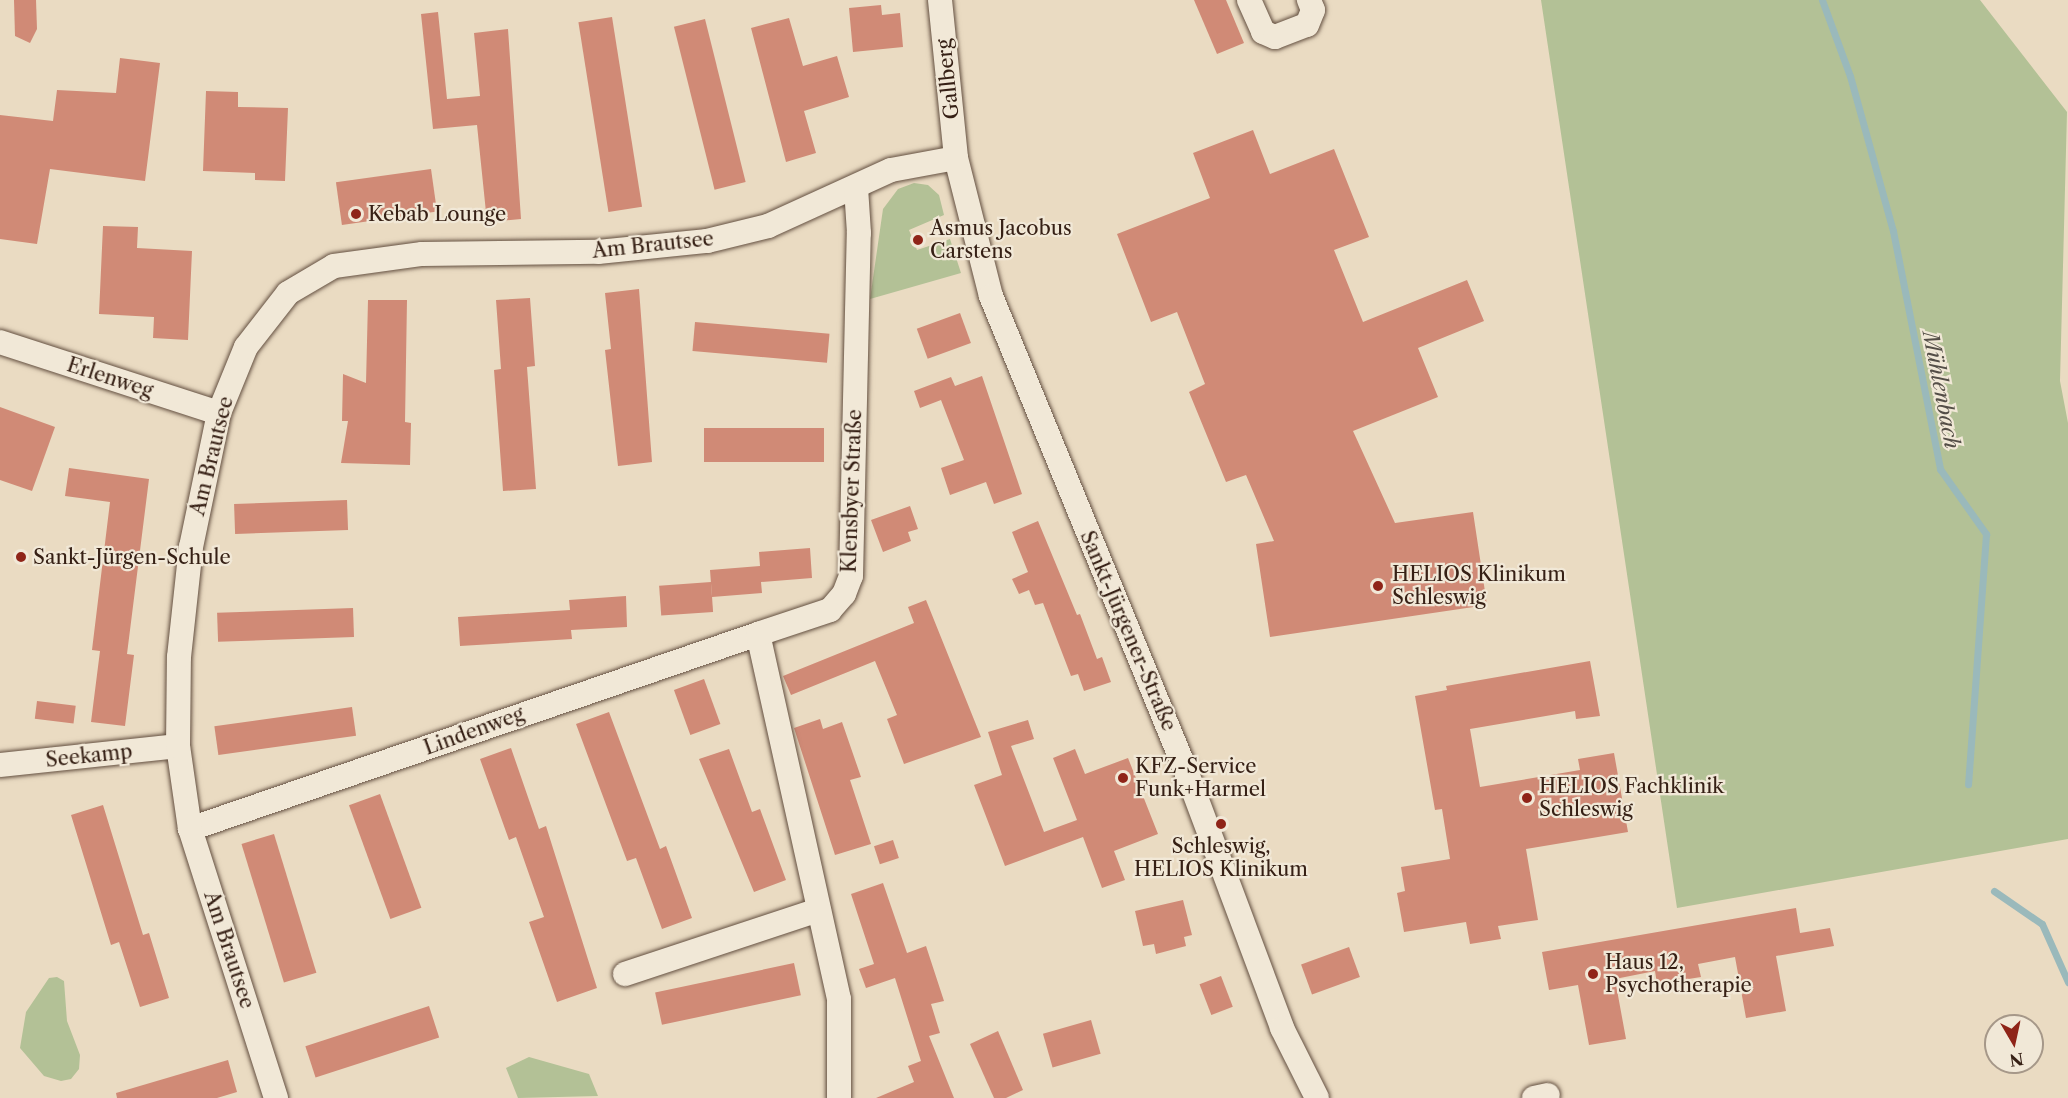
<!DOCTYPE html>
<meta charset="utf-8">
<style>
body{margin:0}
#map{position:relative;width:2068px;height:1098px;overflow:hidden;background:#eadbc2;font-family:"Libre Caslon Text",serif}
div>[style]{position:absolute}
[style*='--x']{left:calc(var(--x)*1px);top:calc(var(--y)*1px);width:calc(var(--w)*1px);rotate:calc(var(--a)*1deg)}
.green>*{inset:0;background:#b3c196}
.stream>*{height:7px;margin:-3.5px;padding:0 3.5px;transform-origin:3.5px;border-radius:3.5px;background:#9ab9bb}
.building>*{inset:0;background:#d08a76;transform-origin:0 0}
.roads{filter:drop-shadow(0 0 2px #634f40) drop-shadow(0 0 2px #634f40)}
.minor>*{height:24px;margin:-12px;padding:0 12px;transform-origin:12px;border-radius:12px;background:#f1e8d7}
.dots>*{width:16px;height:16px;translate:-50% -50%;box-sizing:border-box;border:3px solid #f1e8d7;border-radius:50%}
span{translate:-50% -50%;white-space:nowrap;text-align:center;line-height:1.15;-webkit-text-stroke:4.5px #f1e8d7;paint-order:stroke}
.street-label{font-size:20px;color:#362015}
.poi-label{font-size:20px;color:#362015}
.left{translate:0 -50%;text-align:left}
.water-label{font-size:21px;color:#544e47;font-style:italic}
.north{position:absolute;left:1984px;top:1014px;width:60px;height:60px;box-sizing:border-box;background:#f1e8d7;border:2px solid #a69889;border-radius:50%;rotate:171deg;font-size:16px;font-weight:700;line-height:24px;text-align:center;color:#362015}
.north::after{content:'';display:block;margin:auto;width:21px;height:27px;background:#8f2418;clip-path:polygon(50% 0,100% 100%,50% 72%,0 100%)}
</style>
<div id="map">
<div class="green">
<i style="clip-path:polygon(1541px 0,1980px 0,2067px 112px,2060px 381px,2068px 423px,2068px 839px,1677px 908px)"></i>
<i style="clip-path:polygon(914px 183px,928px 185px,939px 195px,944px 215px,909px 230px,917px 250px,950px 239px,961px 273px,870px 299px,883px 209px,898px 189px)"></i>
<i style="clip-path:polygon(57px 977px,64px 981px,67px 1021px,80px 1055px,79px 1069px,71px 1079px,61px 1081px,44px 1076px,20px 1048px,26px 1012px,49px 978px)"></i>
<i style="clip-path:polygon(529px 1057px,589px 1074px,598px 1096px,518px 1098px,506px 1068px)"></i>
</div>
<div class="stream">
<i style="--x:1822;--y:0;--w:81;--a:69.8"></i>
<i style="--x:1850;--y:76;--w:161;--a:74.5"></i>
<i style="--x:1893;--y:231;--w:243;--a:78.8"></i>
<i style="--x:1940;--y:469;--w:80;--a:54.7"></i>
<i style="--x:1986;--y:534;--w:251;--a:94.1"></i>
<i style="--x:1994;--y:891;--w:58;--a:34.5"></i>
<i style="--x:2042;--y:924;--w:64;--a:65.9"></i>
</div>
<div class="building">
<i style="clip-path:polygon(14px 0,36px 0,37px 29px,30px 43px,15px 36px)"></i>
<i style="clip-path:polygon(1194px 0,1226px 0,1244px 43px,1217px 54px)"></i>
<i style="clip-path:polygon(881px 5px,882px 15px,900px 13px,903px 47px,853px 52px,849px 8px)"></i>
<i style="clip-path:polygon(438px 12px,447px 99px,480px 96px,474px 33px,508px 29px,521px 219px,487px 222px,477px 125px,433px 129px,421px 14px)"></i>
<i style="left:612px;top:17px;width:192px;height:34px;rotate:81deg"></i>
<i style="clip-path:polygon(789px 18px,803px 66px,837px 56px,849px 97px,804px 111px,816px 153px,786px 162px,751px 28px)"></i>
<i style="left:705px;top:19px;width:168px;height:32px;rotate:76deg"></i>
<i style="clip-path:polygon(120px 58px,160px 63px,145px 181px,50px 169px,37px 244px,0 239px,0 115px,53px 121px,57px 90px,116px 93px)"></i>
<i style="clip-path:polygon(206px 91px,238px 92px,238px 107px,288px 108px,285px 181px,255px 180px,255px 173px,203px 171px)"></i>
<i style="clip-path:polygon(1253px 130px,1270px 174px,1334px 149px,1369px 237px,1334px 250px,1363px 322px,1467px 280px,1484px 321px,1418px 348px,1438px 397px,1353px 431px,1395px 523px,1473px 512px,1487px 605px,1270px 637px,1256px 544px,1274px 541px,1246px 475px,1226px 482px,1189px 392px,1205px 384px,1177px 312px,1151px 322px,1117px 234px,1210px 198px,1193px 153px)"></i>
<i style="left:431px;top:169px;width:43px;height:96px;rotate:82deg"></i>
<i style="clip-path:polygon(103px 226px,138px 227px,137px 248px,192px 251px,188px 340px,153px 338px,154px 317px,99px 314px)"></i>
<i style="clip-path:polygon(639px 289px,652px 462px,618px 466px,605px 350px,611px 349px,605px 293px)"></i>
<i style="clip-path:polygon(530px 298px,535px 366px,527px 367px,536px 489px,503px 491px,494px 370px,501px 369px,496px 300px)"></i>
<i style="clip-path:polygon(368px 300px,407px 300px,405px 422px,411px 423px,410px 465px,341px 463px,348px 421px,342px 421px,343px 374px,366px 383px)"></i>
<i style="left:960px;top:313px;width:32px;height:46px;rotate:70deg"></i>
<i style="left:695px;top:322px;width:135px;height:29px;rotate:5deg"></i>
<i style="clip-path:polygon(982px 376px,1022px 494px,994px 504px,986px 482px,950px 495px,941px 468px,964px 460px,941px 400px,920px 408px,914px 391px,951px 377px,955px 386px)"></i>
<i style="clip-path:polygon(0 407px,55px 427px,32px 491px,0 480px)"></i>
<i style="left:704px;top:428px;width:120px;height:34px"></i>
<i style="clip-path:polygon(69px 468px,149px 479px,127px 654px,134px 655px,125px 726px,91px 722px,100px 651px,92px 650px,110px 502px,65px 496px)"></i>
<i style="left:347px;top:500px;width:30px;height:113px;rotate:88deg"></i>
<i style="clip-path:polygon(910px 506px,918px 529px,908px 532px,911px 541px,883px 552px,871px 520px)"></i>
<i style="clip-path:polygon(1038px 521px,1077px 615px,1080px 614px,1097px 659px,1102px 657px,1111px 682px,1084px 691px,1078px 674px,1071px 676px,1043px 603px,1035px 605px,1029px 590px,1019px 594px,1012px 579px,1028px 572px,1012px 532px)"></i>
<i style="clip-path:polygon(810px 548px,812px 578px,761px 582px,762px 593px,712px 597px,710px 570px,760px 566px,759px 552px)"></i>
<i style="left:711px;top:582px;width:30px;height:52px;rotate:86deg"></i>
<i style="clip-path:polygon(626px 596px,627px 627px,571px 630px,572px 639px,460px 646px,458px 617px,570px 610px,569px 600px)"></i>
<i style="clip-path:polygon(926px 600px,981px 737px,904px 764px,887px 719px,897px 715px,875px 661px,791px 695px,783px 676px,914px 623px,908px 607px)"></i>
<i style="left:353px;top:608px;width:29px;height:136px;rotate:88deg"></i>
<i style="clip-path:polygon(1590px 661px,1600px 716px,1576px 719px,1575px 711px,1470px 729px,1480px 787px,1580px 770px,1578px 759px,1614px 753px,1628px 832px,1526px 849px,1538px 920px,1498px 926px,1501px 939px,1470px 944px,1466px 922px,1404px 932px,1397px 893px,1405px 891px,1401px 867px,1450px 859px,1442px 809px,1435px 810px,1415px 696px,1447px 690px,1446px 686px)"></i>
<i style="left:704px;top:679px;width:48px;height:32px;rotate:70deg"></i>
<i style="left:37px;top:701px;width:39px;height:18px;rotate:7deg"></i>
<i style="left:352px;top:707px;width:29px;height:139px;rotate:82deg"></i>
<i style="clip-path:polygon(609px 712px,660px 849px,666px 846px,692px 918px,662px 929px,636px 858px,627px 861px,576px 724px)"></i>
<i style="clip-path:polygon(820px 719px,823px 729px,842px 722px,861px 777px,850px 780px,871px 844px,835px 855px,794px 728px)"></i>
<i style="clip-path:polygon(1028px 720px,1034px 739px,1011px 746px,1044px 832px,1077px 820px,1053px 758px,1075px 749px,1085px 774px,1128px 758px,1158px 834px,1114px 851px,1125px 880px,1102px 888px,1083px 837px,1005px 866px,974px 785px,1002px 775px,988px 732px)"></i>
<i style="clip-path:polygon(511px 748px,539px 829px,546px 826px,597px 988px,557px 1002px,529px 922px,544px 917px,516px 837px,509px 840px,480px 759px)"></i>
<i style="clip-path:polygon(729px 749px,752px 812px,760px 809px,786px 880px,754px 892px,699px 759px)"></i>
<i style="left:380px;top:794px;width:121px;height:33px;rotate:70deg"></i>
<i style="clip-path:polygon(103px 805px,143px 935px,149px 933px,169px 998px,140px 1007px,119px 942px,111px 945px,71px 815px)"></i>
<i style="left:274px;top:834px;width:145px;height:34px;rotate:73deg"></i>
<i style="left:893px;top:840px;width:19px;height:20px;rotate:72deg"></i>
<i style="clip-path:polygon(883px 883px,907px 953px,926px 946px,944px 1001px,931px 1004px,940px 1033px,929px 1036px,954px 1098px,876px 1098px,914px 1082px,908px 1066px,921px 1061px,895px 978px,866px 988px,859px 969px,874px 964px,851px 894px)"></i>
<i style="clip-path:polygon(1183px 900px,1192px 935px,1184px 937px,1186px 946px,1156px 954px,1154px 944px,1143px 946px,1135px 911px)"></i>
<i style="clip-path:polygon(1796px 908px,1800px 933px,1830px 928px,1834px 946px,1776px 956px,1786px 1011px,1746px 1018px,1735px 957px,1698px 964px,1701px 977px,1657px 984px,1655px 971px,1615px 979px,1626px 1039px,1589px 1045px,1578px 985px,1549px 990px,1542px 952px)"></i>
<i style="left:1349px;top:947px;width:32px;height:51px;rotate:70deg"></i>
<i style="left:794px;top:963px;width:33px;height:142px;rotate:78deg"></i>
<i style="left:1221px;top:976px;width:33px;height:23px;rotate:69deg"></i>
<i style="left:429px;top:1006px;width:33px;height:130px;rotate:72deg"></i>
<i style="left:1091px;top:1020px;width:35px;height:50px;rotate:74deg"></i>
<i style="clip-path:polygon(998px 1031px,1023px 1090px,1006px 1098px,994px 1098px,970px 1044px)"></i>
<i style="clip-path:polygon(228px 1060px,237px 1092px,217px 1098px,117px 1098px,116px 1093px)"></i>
</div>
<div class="roads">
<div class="minor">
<i style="--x:940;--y:0;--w:159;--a:84.2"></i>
<i style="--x:956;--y:158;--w:142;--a:75.8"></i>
<i style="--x:991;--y:296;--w:519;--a:67.69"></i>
<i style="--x:1188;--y:776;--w:269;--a:69.5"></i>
<i style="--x:1282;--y:1028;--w:78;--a:63.4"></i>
<i style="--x:1249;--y:0;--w:35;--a:66"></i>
<i style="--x:1263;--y:32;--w:13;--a:23"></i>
<i style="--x:1275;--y:37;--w:34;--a:-21"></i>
<i style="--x:1307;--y:25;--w:16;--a:-68"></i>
<i style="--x:1313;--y:10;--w:11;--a:-112"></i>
<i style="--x:0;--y:342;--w:230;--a:18"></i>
<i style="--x:0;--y:765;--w:179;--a:-6.1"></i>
<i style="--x:190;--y:829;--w:601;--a:-18.95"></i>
<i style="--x:625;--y:974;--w:204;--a:-18.3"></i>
<i style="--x:276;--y:1098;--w:282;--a:-107.7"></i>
<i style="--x:190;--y:829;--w:84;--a:-98.2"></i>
<i style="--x:178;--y:746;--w:89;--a:-89.4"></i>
<i style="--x:179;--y:657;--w:111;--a:-83.8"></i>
<i style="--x:191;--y:547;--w:137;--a:-78.2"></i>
<i style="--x:219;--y:413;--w:71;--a:-67.8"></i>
<i style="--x:246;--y:347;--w:68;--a:-52.1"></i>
<i style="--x:288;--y:293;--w:53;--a:-30.4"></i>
<i style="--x:334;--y:266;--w:89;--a:-7.8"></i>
<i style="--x:422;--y:254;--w:176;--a:-0.7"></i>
<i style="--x:598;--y:252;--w:110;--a:-5.8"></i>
<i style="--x:707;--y:241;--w:63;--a:-13.8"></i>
<i style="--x:768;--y:226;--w:135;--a:-24.5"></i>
<i style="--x:891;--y:170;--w:66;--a:-10.5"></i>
<i style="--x:839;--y:1098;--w:99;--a:-90"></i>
<i style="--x:839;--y:999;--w:374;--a:-102.5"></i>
<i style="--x:758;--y:634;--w:76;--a:-18.4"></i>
<i style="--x:830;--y:610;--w:21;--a:-49"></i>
<i style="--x:844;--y:594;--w:19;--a:-69"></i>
<i style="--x:851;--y:576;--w:343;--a:-88.7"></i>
<i style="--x:859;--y:233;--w:45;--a:-93.8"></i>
<i style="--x:1534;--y:1098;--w:14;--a:-12"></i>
</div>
</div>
<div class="dots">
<i style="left:356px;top:214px;background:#8f2418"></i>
<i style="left:918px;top:240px;background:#8f2418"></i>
<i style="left:21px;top:557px;background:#8f2418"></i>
<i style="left:1378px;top:586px;background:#8f2418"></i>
<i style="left:1123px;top:778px;background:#8f2418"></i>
<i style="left:1527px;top:798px;background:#8f2418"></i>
<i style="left:1221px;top:824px;background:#8f2418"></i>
<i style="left:1593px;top:974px;background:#8f2418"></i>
</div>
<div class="street-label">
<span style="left:948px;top:79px;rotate:-96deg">Gallberg</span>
<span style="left:653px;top:245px;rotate:-6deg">Am Brautsee</span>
<span style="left:110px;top:378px;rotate:18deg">Erlenweg</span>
<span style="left:212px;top:456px;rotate:-76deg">Am Brautsee</span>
<span style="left:852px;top:491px;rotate:-88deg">Klensbyer Straße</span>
<span style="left:1128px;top:631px;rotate:67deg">Sankt-Jürgener-Straße</span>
<span style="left:474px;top:731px;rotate:-20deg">Lindenweg</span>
<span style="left:89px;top:756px;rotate:-6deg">Seekamp</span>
<span style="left:229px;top:950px;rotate:72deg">Am Brautsee</span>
</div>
<div class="poi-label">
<span class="left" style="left:368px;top:214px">Kebab Lounge</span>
<span class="left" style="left:930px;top:240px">Asmus Jacobus<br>Carstens</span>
<span class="left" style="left:33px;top:557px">Sankt-Jürgen-Schule</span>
<span class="left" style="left:1392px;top:586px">HELIOS Klinikum<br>Schleswig</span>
<span class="left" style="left:1135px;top:778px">KFZ-Service<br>Funk+Harmel</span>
<span class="left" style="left:1539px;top:798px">HELIOS Fachklinik<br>Schleswig</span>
<span style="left:1221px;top:858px">Schleswig,<br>HELIOS Klinikum</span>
<span class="left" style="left:1605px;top:974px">Haus 12,<br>Psychotherapie</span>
</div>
<div class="water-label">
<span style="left:1941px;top:390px;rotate:79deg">Mühlenbach</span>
</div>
<div class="north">N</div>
</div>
